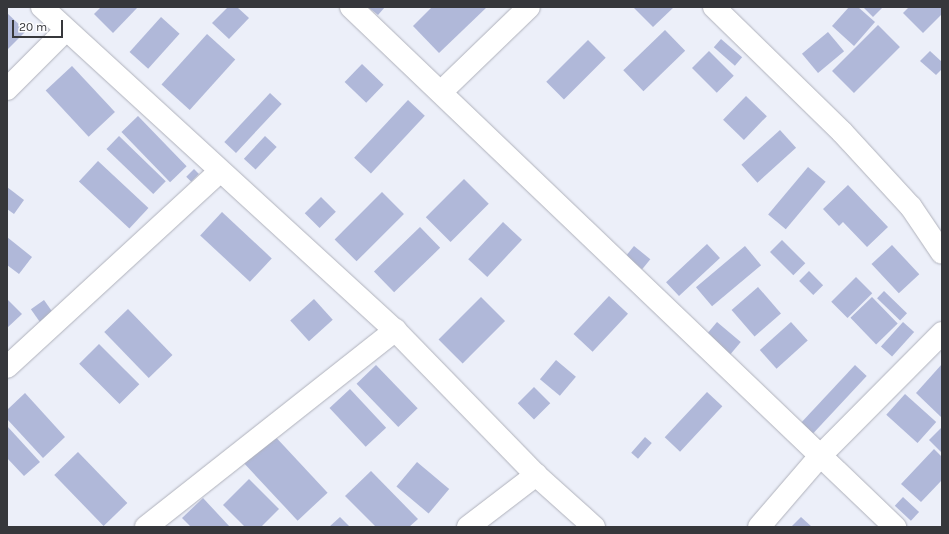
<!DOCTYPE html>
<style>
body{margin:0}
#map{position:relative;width:949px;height:534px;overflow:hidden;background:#eceff9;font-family:Karla,sans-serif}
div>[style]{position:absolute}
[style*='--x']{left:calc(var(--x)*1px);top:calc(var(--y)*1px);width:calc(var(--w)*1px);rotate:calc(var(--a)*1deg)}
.building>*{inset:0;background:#b0b8d9;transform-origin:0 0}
.roads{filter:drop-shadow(0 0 1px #afb1bb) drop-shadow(0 0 1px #afb1bb)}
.minor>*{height:22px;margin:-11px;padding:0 11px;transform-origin:11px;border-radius:11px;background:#fff}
span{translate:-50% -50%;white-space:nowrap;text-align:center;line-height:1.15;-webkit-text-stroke:3.5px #fcfcfe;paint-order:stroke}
.frame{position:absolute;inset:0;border:8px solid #36373b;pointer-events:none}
.scale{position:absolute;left:12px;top:20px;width:51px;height:18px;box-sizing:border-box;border:2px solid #36373b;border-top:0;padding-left:5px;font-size:12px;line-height:14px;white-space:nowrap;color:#36373b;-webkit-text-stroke:3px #fcfcfe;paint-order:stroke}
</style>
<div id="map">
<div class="building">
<i style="clip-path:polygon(101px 7px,138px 7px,113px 33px,94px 14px)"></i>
<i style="clip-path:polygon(228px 7px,237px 7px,249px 18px,229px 39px,212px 23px)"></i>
<i style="clip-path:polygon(368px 7px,385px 7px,378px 15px)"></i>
<i style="clip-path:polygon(432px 7px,487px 7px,439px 53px,413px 26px)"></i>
<i style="clip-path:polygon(633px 7px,674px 7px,653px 27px)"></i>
<i style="clip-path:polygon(849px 7px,858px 7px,875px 22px,854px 46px,832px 26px)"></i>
<i style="clip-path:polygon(863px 7px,883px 7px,873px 17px)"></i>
<i style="clip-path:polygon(909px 7px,942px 7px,942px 14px,923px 33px,903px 13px)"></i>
<i style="clip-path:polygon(7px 13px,26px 31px,7px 50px)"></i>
<i style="left:161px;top:17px;width:25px;height:47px;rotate:42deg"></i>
<i style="left:878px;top:25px;width:31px;height:65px;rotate:45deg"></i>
<i style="left:665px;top:30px;width:29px;height:58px;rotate:46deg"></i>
<i style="left:828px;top:32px;width:25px;height:34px;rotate:50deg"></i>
<i style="left:207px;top:34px;width:38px;height:68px;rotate:42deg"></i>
<i style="left:721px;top:39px;width:28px;height:11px;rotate:41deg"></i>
<i style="left:588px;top:40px;width:25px;height:59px;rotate:45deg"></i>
<i style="left:709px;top:51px;width:35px;height:24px;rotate:45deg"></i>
<i style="clip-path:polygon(930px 51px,942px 62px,942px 69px,936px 75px,920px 61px)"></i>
<i style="left:362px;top:64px;width:30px;height:25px;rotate:44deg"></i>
<i style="left:72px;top:66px;width:63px;height:36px;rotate:47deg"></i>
<i style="left:270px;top:93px;width:16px;height:67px;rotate:43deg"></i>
<i style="left:746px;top:96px;width:29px;height:33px;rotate:44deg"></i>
<i style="left:408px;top:100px;width:23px;height:79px;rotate:43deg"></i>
<i style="left:138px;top:116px;width:70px;height:23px;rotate:46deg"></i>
<i style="left:780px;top:130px;width:24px;height:52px;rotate:48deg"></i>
<i style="left:119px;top:136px;width:65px;height:18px;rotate:44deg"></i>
<i style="left:265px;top:136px;width:16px;height:31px;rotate:43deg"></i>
<i style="left:98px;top:161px;width:69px;height:28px;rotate:43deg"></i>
<i style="left:808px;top:167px;width:23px;height:62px;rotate:40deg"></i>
<i style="left:194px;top:169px;width:7px;height:11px;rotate:45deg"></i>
<i style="left:464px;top:179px;width:35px;height:54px;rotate:45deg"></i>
<i style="clip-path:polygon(848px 185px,888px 227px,867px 247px,843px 222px,839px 226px,823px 209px)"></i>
<i style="clip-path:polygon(7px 187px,24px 200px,14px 214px,7px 209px)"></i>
<i style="left:382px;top:192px;width:31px;height:67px;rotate:45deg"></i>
<i style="left:321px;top:197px;width:21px;height:23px;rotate:45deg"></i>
<i style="left:222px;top:212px;width:68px;height:32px;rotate:43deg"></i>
<i style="left:503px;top:222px;width:26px;height:51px;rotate:43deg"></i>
<i style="left:420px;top:227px;width:29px;height:64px;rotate:46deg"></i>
<i style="clip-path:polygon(7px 237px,32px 257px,19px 274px,7px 265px)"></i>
<i style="left:782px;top:240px;width:33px;height:17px;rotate:45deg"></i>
<i style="left:707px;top:244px;width:19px;height:56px;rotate:47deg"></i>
<i style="left:892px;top:245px;width:40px;height:28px;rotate:47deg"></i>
<i style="left:634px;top:246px;width:21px;height:13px;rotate:39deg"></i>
<i style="left:745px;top:246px;width:25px;height:64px;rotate:50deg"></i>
<i style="left:809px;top:271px;width:20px;height:14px;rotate:45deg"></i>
<i style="left:856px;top:277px;width:23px;height:35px;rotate:45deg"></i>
<i style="left:758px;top:287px;width:35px;height:35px;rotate:49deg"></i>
<i style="left:884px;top:291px;width:32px;height:10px;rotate:44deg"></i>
<i style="left:609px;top:296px;width:26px;height:52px;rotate:43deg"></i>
<i style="left:481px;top:297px;width:34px;height:60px;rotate:45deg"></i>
<i style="left:872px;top:297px;width:37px;height:30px;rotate:46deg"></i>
<i style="clip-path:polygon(7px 299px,22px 314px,7px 328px)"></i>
<i style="left:314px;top:299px;width:28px;height:32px;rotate:48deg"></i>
<i style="left:44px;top:300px;width:16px;height:16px;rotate:55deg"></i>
<i style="left:128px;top:309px;width:64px;height:33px;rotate:46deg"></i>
<i style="left:717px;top:322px;width:31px;height:17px;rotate:40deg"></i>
<i style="left:791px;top:322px;width:25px;height:42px;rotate:48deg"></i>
<i style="left:903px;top:322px;width:15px;height:33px;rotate:42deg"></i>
<i style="left:99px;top:344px;width:57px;height:28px;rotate:45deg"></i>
<i style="left:556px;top:360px;width:26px;height:25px;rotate:40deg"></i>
<i style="clip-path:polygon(942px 364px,942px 416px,941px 417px,916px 393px)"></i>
<i style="left:376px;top:365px;width:60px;height:27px;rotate:46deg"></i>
<i style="left:855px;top:365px;width:16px;height:79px;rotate:43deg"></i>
<i style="left:534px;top:387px;width:23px;height:23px;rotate:45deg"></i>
<i style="left:350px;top:389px;width:53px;height:28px;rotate:47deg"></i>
<i style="left:707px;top:392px;width:21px;height:62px;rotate:43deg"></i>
<i style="clip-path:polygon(25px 393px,65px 437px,43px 458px,7px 419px,7px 410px)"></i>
<i style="left:905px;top:394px;width:42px;height:28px;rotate:42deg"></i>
<i style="clip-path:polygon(7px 426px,40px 462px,24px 476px,7px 458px)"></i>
<i style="clip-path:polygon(942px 427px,942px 453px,929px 440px)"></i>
<i style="left:271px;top:432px;width:83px;height:41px;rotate:47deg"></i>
<i style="left:645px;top:437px;width:9px;height:21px;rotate:41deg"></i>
<i style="clip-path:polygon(934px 449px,942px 457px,942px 480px,921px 502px,901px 484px)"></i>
<i style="left:78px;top:452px;width:71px;height:33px;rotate:46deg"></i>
<i style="left:417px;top:462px;width:42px;height:32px;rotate:40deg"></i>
<i style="clip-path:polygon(371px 471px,418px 519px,409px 527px,376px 527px,345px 496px)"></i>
<i style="clip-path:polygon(249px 479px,279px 509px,261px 527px,245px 527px,223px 505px)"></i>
<i style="left:903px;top:497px;width:22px;height:12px;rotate:43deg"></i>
<i style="clip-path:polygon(203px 498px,230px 527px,191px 527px,182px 518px)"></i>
<i style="clip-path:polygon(340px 517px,350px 527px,329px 527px)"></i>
<i style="clip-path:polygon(801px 517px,812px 527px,791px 527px)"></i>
</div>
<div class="roads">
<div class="minor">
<i style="--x:42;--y:7;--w:478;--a:42.5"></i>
<i style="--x:395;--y:330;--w:202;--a:45.8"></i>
<i style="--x:536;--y:475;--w:78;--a:41.9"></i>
<i style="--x:351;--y:7;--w:753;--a:43.71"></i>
<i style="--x:714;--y:7;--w:179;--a:44.3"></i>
<i style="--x:842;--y:132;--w:102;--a:47.4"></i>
<i style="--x:911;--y:207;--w:55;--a:56"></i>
<i style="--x:7;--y:89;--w:83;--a:-45"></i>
<i style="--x:441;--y:92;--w:122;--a:-44"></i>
<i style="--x:7;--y:367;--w:288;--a:-42.6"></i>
<i style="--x:146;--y:527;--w:318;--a:-38.3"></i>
<i style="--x:468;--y:527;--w:86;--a:-37.4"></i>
<i style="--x:759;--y:527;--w:95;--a:-49.3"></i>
<i style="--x:821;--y:455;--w:172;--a:-45.2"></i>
</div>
</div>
<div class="frame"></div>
<div class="scale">20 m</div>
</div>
